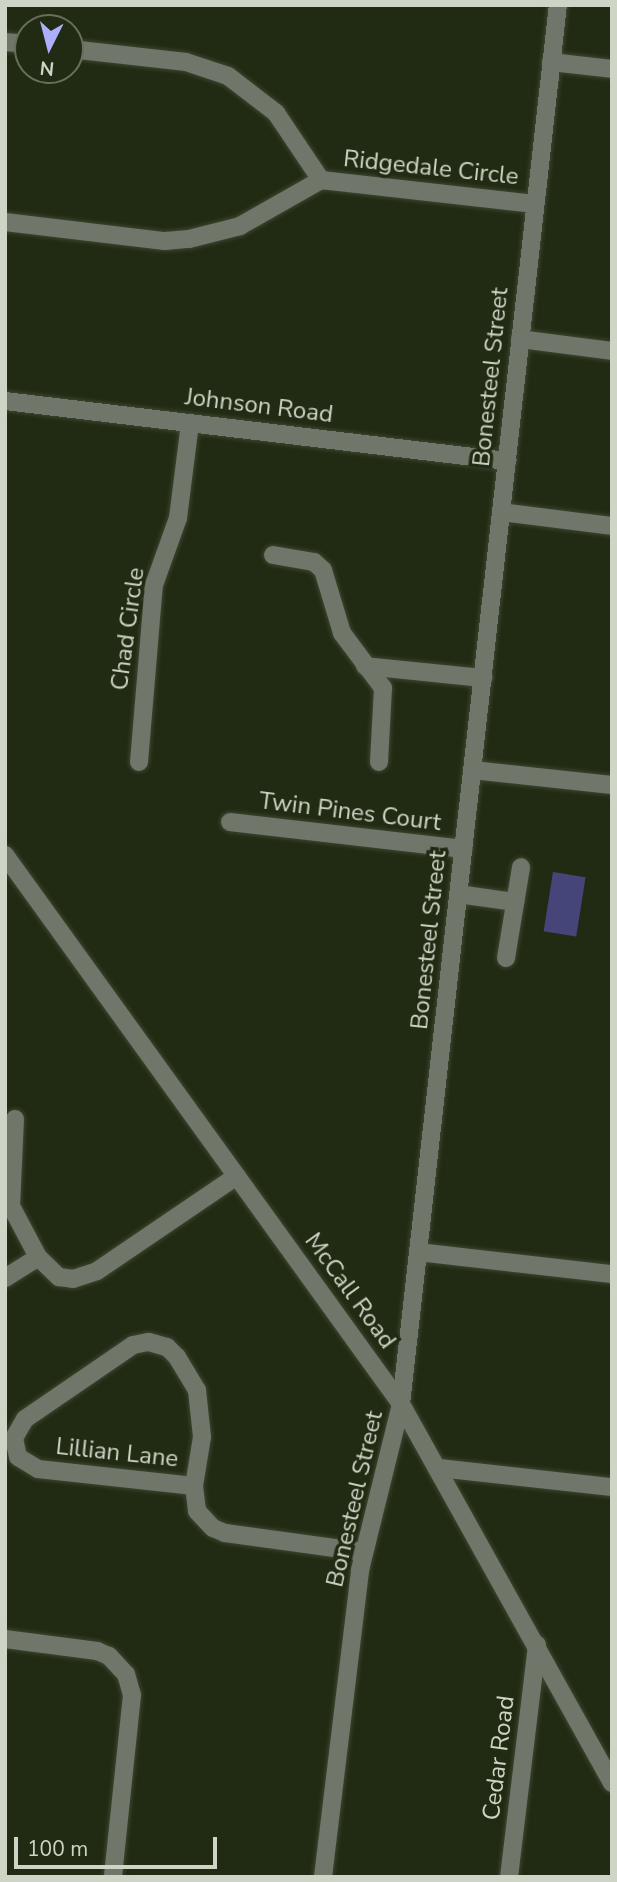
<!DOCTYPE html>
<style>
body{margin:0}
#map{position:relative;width:617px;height:1882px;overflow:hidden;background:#212b13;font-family:"Nunito Sans",sans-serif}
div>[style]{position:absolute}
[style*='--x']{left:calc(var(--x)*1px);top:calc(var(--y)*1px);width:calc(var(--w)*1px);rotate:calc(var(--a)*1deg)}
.green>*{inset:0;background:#46457a;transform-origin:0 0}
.roads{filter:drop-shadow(0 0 2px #3d4630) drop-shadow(0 0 2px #3d4630)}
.minor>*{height:18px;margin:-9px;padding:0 9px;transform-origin:9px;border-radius:9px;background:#70766a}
span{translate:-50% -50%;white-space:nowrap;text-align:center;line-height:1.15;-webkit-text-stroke:7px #212b13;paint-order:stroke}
.street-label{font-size:24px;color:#cfd5c6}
.frame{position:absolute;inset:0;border:7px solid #cfd5c6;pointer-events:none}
.north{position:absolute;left:14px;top:14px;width:70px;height:70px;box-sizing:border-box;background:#212b13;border:2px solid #676f5b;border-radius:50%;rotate:186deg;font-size:19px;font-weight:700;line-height:28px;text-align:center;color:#cfd5c6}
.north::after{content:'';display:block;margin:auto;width:24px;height:32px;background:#adaffb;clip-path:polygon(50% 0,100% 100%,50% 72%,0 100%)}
.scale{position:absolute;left:14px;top:1837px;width:203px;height:32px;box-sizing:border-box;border:4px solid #cfd5c6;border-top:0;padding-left:9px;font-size:21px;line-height:24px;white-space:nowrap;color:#cfd5c6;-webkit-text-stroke:5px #212b13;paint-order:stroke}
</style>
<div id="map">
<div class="green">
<i style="left:553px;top:872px;width:33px;height:60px;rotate:9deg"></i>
</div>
<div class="roads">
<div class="minor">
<i style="--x:5;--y:42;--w:23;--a:5"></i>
<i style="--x:70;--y:49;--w:117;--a:6.4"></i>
<i style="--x:186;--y:62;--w:44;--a:18.4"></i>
<i style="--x:228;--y:76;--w:61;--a:37.6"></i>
<i style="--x:276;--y:113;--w:81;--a:56.1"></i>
<i style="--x:321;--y:180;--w:215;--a:6.4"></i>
<i style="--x:551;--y:62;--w:61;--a:6.5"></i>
<i style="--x:5;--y:222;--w:161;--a:6.8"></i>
<i style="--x:165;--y:241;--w:24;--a:-5"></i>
<i style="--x:189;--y:239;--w:53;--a:-14.3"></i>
<i style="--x:240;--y:226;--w:93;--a:-29.6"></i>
<i style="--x:520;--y:339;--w:93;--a:7.4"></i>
<i style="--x:5;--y:401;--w:506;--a:6.82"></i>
<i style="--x:501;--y:512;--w:112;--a:7.2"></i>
<i style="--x:273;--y:555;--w:42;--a:9.7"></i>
<i style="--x:314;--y:562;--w:12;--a:42"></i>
<i style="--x:323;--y:570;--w:66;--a:73.2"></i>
<i style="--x:342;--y:633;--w:69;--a:53.3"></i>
<i style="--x:383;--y:688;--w:74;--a:93.1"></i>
<i style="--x:365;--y:666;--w:119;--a:5.8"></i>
<i style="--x:139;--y:762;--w:178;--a:-85.2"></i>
<i style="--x:154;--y:585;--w:71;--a:-70.3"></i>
<i style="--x:178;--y:518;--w:96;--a:-82.8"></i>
<i style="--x:472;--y:770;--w:141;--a:6.1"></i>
<i style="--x:230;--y:822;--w:235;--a:6.6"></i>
<i style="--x:5;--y:855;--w:677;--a:54.2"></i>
<i style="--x:401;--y:1404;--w:434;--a:60.9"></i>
<i style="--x:458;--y:894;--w:58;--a:8"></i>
<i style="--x:506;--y:958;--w:92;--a:-80.6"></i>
<i style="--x:15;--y:1119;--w:87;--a:92.6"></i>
<i style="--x:11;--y:1206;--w:58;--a:62.1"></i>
<i style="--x:38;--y:1257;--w:29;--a:44"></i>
<i style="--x:59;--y:1277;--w:14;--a:8"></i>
<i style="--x:73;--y:1279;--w:25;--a:-18"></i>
<i style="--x:97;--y:1271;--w:169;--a:-34.2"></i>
<i style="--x:418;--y:1252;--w:195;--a:6.5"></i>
<i style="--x:5;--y:1278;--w:39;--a:-32"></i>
<i style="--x:149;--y:1342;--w:19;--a:16"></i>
<i style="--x:167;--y:1347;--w:14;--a:45"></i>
<i style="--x:177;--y:1357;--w:39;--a:59"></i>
<i style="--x:197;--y:1390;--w:47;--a:83.9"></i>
<i style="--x:202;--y:1437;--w:50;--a:99.3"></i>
<i style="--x:194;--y:1486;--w:157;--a:-173.8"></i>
<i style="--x:38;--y:1469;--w:23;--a:-149"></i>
<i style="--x:18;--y:1457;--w:19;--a:-102"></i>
<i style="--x:14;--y:1438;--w:22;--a:-60"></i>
<i style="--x:25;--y:1419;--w:131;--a:-34.4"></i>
<i style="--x:133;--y:1345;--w:16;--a:-11"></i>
<i style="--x:439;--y:1468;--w:174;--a:6.3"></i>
<i style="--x:194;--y:1486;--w:25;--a:83"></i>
<i style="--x:197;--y:1511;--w:23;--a:47"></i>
<i style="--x:213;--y:1528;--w:13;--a:23"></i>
<i style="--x:225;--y:1533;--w:140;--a:7.8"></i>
<i style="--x:5;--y:1639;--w:93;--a:7.4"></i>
<i style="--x:97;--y:1651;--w:13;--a:23"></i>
<i style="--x:109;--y:1656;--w:25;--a:47"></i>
<i style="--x:126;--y:1674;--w:22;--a:74"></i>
<i style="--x:132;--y:1695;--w:183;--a:96"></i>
<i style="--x:323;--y:1877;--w:309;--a:-83.1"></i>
<i style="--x:360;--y:1570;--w:171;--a:-76.1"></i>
<i style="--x:401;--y:1404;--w:1408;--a:-83.6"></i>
<i style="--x:509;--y:1877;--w:234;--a:-83.1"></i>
</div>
</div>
<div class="street-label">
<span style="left:431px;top:168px;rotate:6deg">Ridgedale Circle</span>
<span style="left:491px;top:377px;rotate:-84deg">Bonesteel Street</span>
<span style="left:259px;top:406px;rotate:7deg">Johnson Road</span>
<span style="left:128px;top:629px;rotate:-82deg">Chad Circle</span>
<span style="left:350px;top:812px;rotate:7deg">Twin Pines Court</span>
<span style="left:429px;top:940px;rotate:-84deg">Bonesteel Street</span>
<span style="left:350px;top:1291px;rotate:54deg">McCall Road</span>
<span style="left:117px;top:1453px;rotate:6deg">Lillian Lane</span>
<span style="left:355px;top:1499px;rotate:-77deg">Bonesteel Street</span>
<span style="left:499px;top:1758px;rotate:-83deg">Cedar Road</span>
</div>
<div class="frame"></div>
<div class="north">N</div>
<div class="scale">100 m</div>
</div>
